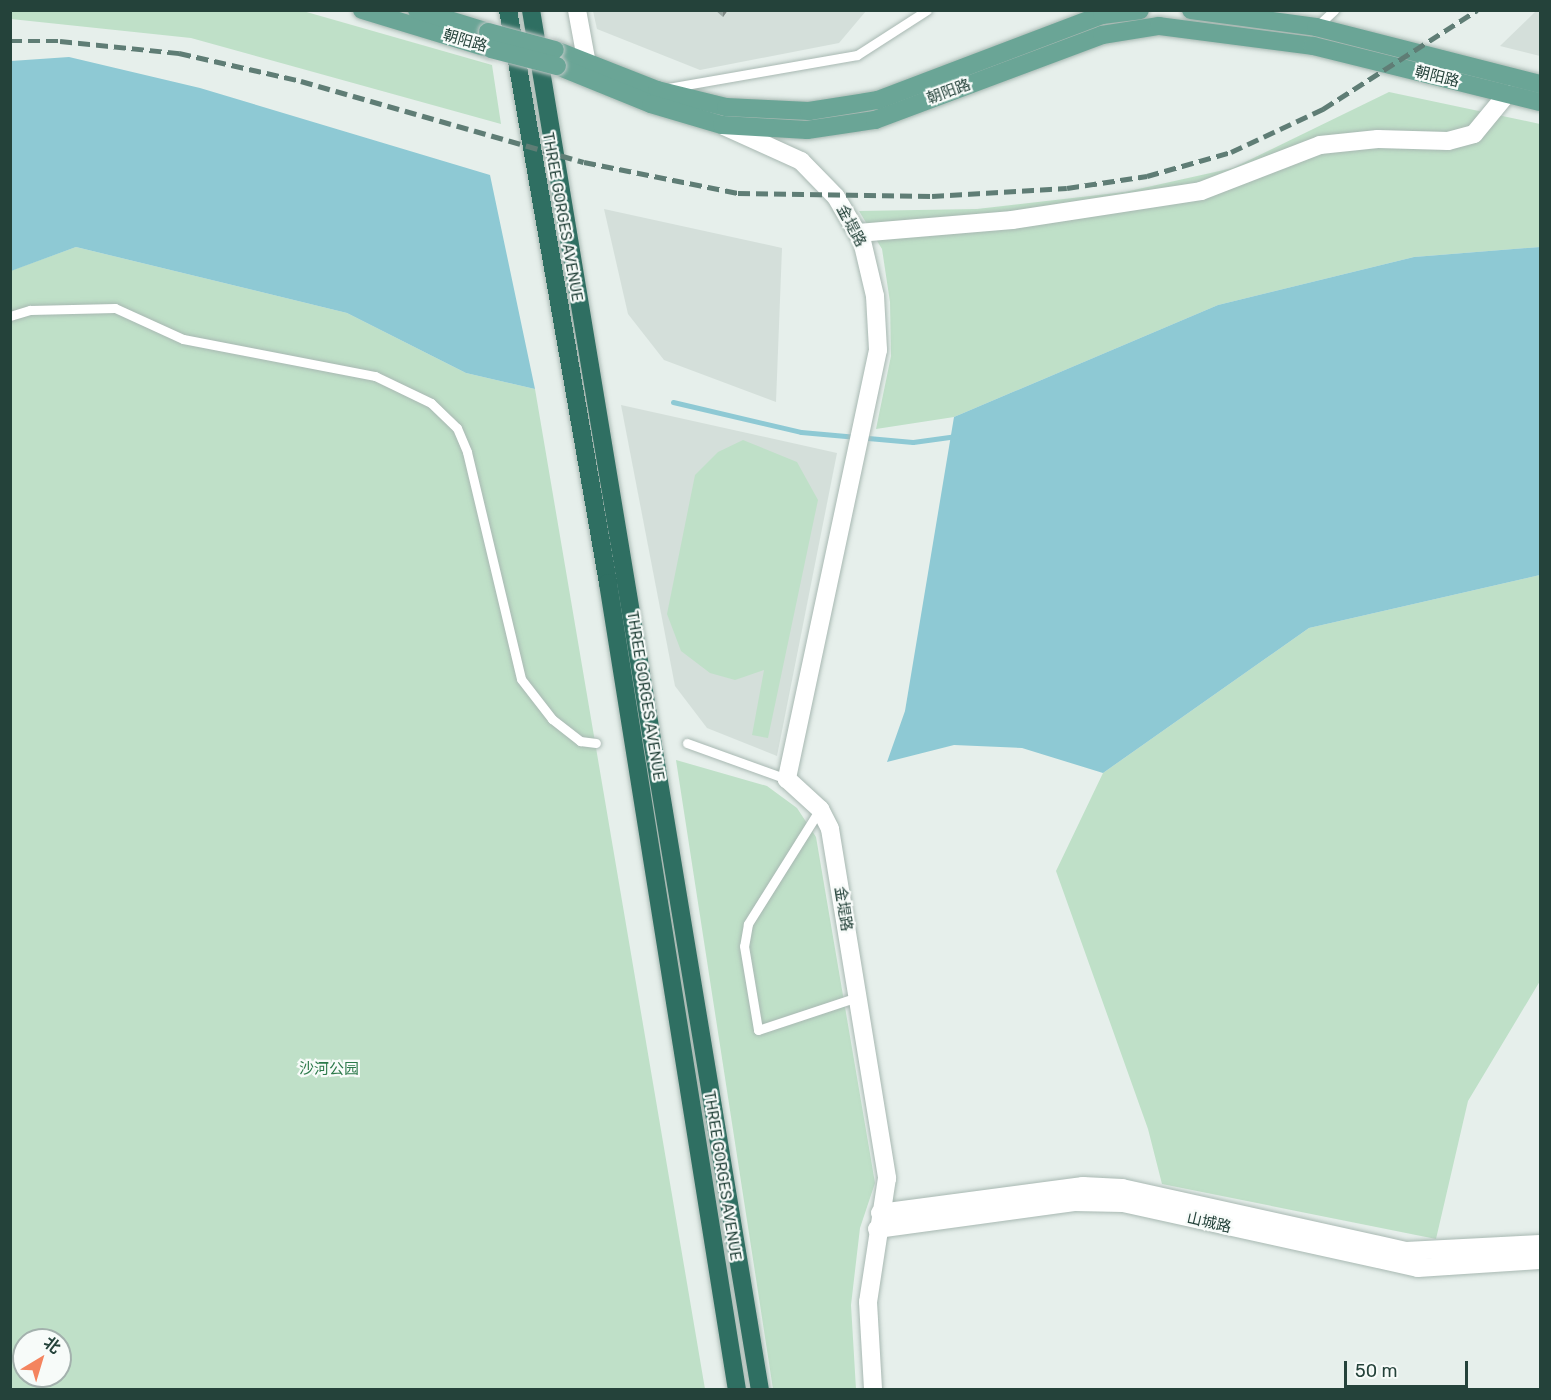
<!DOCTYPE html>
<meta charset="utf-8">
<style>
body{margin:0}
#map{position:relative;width:1551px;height:1400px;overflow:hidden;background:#e6efeb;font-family:Rubik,"Noto Sans SC",sans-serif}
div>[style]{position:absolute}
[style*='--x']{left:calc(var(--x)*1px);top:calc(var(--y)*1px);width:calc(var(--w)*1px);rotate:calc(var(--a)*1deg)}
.built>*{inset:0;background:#d4dfda}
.green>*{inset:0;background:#bfe0c8}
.water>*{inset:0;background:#8ec9d4}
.stream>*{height:5px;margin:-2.5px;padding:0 2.5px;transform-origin:2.5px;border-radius:2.5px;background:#8ec9d4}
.roads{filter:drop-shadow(0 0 2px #a8b8b2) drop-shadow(0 0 2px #a8b8b2)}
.service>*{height:9px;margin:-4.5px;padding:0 4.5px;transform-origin:4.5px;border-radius:4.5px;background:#fff}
.minor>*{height:18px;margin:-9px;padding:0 9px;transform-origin:9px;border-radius:9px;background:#fff}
.tertiary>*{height:18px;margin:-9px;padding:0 9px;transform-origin:9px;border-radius:9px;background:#fff}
.primary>*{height:18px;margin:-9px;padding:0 9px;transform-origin:9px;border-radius:9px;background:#6aa596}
.motorway>*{height:18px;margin:-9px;padding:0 9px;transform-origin:9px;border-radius:9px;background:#2f6f62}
.rail>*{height:4.5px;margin-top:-2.25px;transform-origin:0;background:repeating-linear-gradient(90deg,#5f7d75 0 12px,transparent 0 18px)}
.bridges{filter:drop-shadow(0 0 2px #c2cac8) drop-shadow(0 0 2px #c2cac8)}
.primary-bridge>*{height:18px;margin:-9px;padding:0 9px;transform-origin:9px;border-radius:9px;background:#6aa596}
.wall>*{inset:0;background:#a1aea9}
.shaded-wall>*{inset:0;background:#838d89}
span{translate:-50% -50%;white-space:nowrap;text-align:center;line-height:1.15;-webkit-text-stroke:4.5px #f7fbf9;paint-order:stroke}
.street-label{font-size:15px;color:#24423a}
.park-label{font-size:15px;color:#2d7a4b}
.frame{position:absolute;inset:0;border:12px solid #24423a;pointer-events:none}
.north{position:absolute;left:12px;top:1328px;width:60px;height:60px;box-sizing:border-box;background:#f7fbf9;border:2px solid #a3b1ad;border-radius:50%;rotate:38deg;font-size:16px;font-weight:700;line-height:24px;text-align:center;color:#24423a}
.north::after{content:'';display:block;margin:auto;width:21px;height:27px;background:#f4845f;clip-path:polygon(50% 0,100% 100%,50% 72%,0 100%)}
.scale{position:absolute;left:1344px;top:1361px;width:124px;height:27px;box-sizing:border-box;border:3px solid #24423a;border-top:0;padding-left:8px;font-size:18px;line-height:21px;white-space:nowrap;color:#24423a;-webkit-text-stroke:4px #f7fbf9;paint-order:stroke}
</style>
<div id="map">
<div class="built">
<i style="clip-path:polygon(593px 11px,866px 11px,839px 43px,700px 70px,597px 29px)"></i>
<i style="clip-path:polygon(1536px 11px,1540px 11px,1540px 56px,1500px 46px)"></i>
<i style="clip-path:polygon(604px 209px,782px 248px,776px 402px,664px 360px,628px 314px)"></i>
<i style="clip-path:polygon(621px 405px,837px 453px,777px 756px,707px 728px,675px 686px)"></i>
</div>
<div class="green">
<i style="clip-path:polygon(10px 11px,303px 11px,492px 65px,501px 124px,191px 38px,11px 19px)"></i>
<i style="clip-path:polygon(1389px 92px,1540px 124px,1540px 247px,1414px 257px,1218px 305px,954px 417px,876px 429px,891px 356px,890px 302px,882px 249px,859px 211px,977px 209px,1125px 192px,1233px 168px)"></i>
<i style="clip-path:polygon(evenodd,76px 247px,347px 313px,466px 373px,535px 389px,705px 1389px,11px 1389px,10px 271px,76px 247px,24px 1340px,60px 1340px,60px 1376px,24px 1376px,24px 1340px)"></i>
<i style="clip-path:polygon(743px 440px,797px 462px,818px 500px,768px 738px,752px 735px,764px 670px,735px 680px,710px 673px,681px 651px,667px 614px,695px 475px,718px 452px)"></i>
<i style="clip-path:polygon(1540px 575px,1540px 981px,1468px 1101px,1436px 1239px,1162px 1184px,1148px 1129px,1056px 871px,1103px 773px,1309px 628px)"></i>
<i style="clip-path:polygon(676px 760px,767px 786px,797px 808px,816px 837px,875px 1183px,860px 1228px,851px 1305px,856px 1389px,773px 1389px)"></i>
</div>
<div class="water">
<i style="clip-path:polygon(69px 57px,200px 88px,490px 175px,535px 389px,466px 373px,347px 313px,76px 247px,11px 271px,11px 61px)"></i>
<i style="clip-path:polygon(1540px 247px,1540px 575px,1309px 628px,1103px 773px,1022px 748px,954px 745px,887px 762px,905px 711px,954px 417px,1218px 305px,1414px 257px)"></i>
</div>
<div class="stream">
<i style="--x:673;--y:402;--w:131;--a:13.2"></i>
<i style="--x:801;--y:432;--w:112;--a:5.1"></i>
<i style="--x:913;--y:442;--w:44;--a:-7.8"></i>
</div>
<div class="roads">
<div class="service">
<i style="--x:1316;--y:27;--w:25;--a:-43"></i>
<i style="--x:668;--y:88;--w:192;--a:-9.9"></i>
<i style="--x:857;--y:55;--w:83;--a:-32.7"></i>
<i style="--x:10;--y:316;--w:21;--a:-17"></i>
<i style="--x:30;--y:310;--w:85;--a:-1.3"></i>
<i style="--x:115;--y:308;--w:75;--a:24.5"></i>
<i style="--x:183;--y:339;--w:196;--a:10.9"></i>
<i style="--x:375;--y:376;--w:62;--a:25.7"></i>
<i style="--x:431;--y:403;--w:36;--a:44"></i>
<i style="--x:457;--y:428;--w:26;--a:67"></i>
<i style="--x:467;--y:452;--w:233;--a:76.6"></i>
<i style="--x:521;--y:679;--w:51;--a:52.2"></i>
<i style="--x:552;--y:719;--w:36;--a:38"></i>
<i style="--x:580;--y:741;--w:16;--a:7"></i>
<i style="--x:687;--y:743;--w:106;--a:19.8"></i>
<i style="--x:820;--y:809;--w:136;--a:122.1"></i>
<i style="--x:748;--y:924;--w:22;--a:100"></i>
<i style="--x:744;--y:946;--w:85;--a:80.5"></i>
<i style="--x:758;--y:1030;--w:104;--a:-18.4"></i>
</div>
<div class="minor">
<i style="--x:577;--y:10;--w:55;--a:79.5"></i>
<i style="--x:724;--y:126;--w:85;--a:24.4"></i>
<i style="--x:801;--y:161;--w:50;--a:45.8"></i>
<i style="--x:836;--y:197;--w:51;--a:59.4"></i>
<i style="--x:862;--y:241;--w:57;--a:76.7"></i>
<i style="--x:875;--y:296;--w:54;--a:86.8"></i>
<i style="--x:878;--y:350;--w:439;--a:102"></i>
<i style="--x:787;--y:779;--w:45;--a:42.3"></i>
<i style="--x:820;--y:809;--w:22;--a:63"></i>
<i style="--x:830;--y:829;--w:354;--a:80.7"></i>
<i style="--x:887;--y:1178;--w:125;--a:98.7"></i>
<i style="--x:868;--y:1302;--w:88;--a:86.7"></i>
<i style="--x:858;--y:233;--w:155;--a:-4.8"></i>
<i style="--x:1012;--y:220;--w:191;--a:-8.7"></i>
<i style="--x:1201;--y:191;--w:128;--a:-21.1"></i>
<i style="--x:1320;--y:145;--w:58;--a:-5.9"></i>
<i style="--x:1378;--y:139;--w:70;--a:1.6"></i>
<i style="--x:1448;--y:141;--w:27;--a:-15"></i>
<i style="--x:1474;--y:134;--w:52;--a:-50.5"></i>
</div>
<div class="tertiary">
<i style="--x:880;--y:1213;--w:205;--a:-7.6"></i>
<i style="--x:1083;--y:1186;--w:39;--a:3"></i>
<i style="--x:1122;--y:1188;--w:291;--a:12.5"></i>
<i style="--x:1406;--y:1251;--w:134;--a:-3"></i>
<i style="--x:877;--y:1229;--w:199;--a:-7.8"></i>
<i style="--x:1074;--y:1202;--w:49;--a:1.2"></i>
<i style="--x:1123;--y:1203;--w:302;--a:12.4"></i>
<i style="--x:1418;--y:1268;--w:122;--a:-3.8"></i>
</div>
<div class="primary">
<i style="--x:362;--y:10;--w:135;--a:16.8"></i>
<i style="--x:417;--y:10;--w:74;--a:17.2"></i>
<i style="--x:1191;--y:10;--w:126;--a:7.7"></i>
<i style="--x:1316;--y:27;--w:231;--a:14.3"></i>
<i style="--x:555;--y:50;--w:110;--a:21.4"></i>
<i style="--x:657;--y:90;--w:71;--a:13.8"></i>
<i style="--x:726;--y:107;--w:83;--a:2.8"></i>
<i style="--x:809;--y:111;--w:70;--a:-9.1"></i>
<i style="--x:878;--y:100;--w:240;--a:-20.8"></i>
<i style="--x:1102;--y:15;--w:38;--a:-7"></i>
<i style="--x:557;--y:66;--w:101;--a:22"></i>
<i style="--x:651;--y:104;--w:74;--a:16.5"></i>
<i style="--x:722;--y:125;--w:85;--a:3.4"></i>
<i style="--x:807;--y:130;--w:69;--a:-8.4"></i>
<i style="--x:875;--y:120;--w:242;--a:-20.5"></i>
<i style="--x:1102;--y:35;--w:58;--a:-9"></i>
<i style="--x:1159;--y:26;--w:155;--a:7.4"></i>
<i style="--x:1313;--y:46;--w:234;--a:13.9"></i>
</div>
<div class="motorway">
<i style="--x:508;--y:10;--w:582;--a:80.1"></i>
<i style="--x:608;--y:583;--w:817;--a:80.92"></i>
<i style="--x:531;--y:10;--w:1399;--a:80.58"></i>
</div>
</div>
<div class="rail">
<i style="--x:10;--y:41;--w:50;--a:0"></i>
<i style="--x:60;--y:41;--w:120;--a:5.8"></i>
<i style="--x:179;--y:53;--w:125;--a:12.9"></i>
<i style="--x:301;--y:81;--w:294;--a:16"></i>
<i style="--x:584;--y:162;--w:157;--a:11.4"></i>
<i style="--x:738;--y:193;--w:194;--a:0.9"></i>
<i style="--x:932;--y:196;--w:135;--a:-3.4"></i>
<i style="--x:1067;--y:188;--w:81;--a:-8.5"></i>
<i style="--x:1147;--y:176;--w:87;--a:-15.9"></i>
<i style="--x:1231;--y:152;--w:102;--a:-25.1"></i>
<i style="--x:1323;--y:109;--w:183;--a:-32.7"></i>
</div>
<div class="bridges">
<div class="primary-bridge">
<i style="--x:488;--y:32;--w:69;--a:15"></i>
<i style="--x:491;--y:49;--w:68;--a:14.4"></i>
</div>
</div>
<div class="wall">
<i style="clip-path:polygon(715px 10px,728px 10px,723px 17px)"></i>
</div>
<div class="shaded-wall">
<i style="clip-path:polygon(723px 10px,728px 10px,723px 17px)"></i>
</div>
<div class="street-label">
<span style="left:465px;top:41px;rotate:16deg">朝阳路</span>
<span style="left:1437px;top:77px;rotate:14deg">朝阳路</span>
<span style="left:949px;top:92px;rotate:-20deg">朝阳路</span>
<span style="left:562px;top:217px;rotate:80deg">THREE GORGES AVENUE</span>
<span style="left:851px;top:226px;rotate:62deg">金堤路</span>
<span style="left:645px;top:696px;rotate:81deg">THREE GORGES AVENUE</span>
<span style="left:843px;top:909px;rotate:81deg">金堤路</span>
<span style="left:722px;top:1176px;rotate:81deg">THREE GORGES AVENUE</span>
<span style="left:1209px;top:1223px;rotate:13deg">山城路</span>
</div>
<div class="park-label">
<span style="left:329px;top:1070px">沙河公园</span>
</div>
<div class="frame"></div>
<div class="north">北</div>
<div class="scale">50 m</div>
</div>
